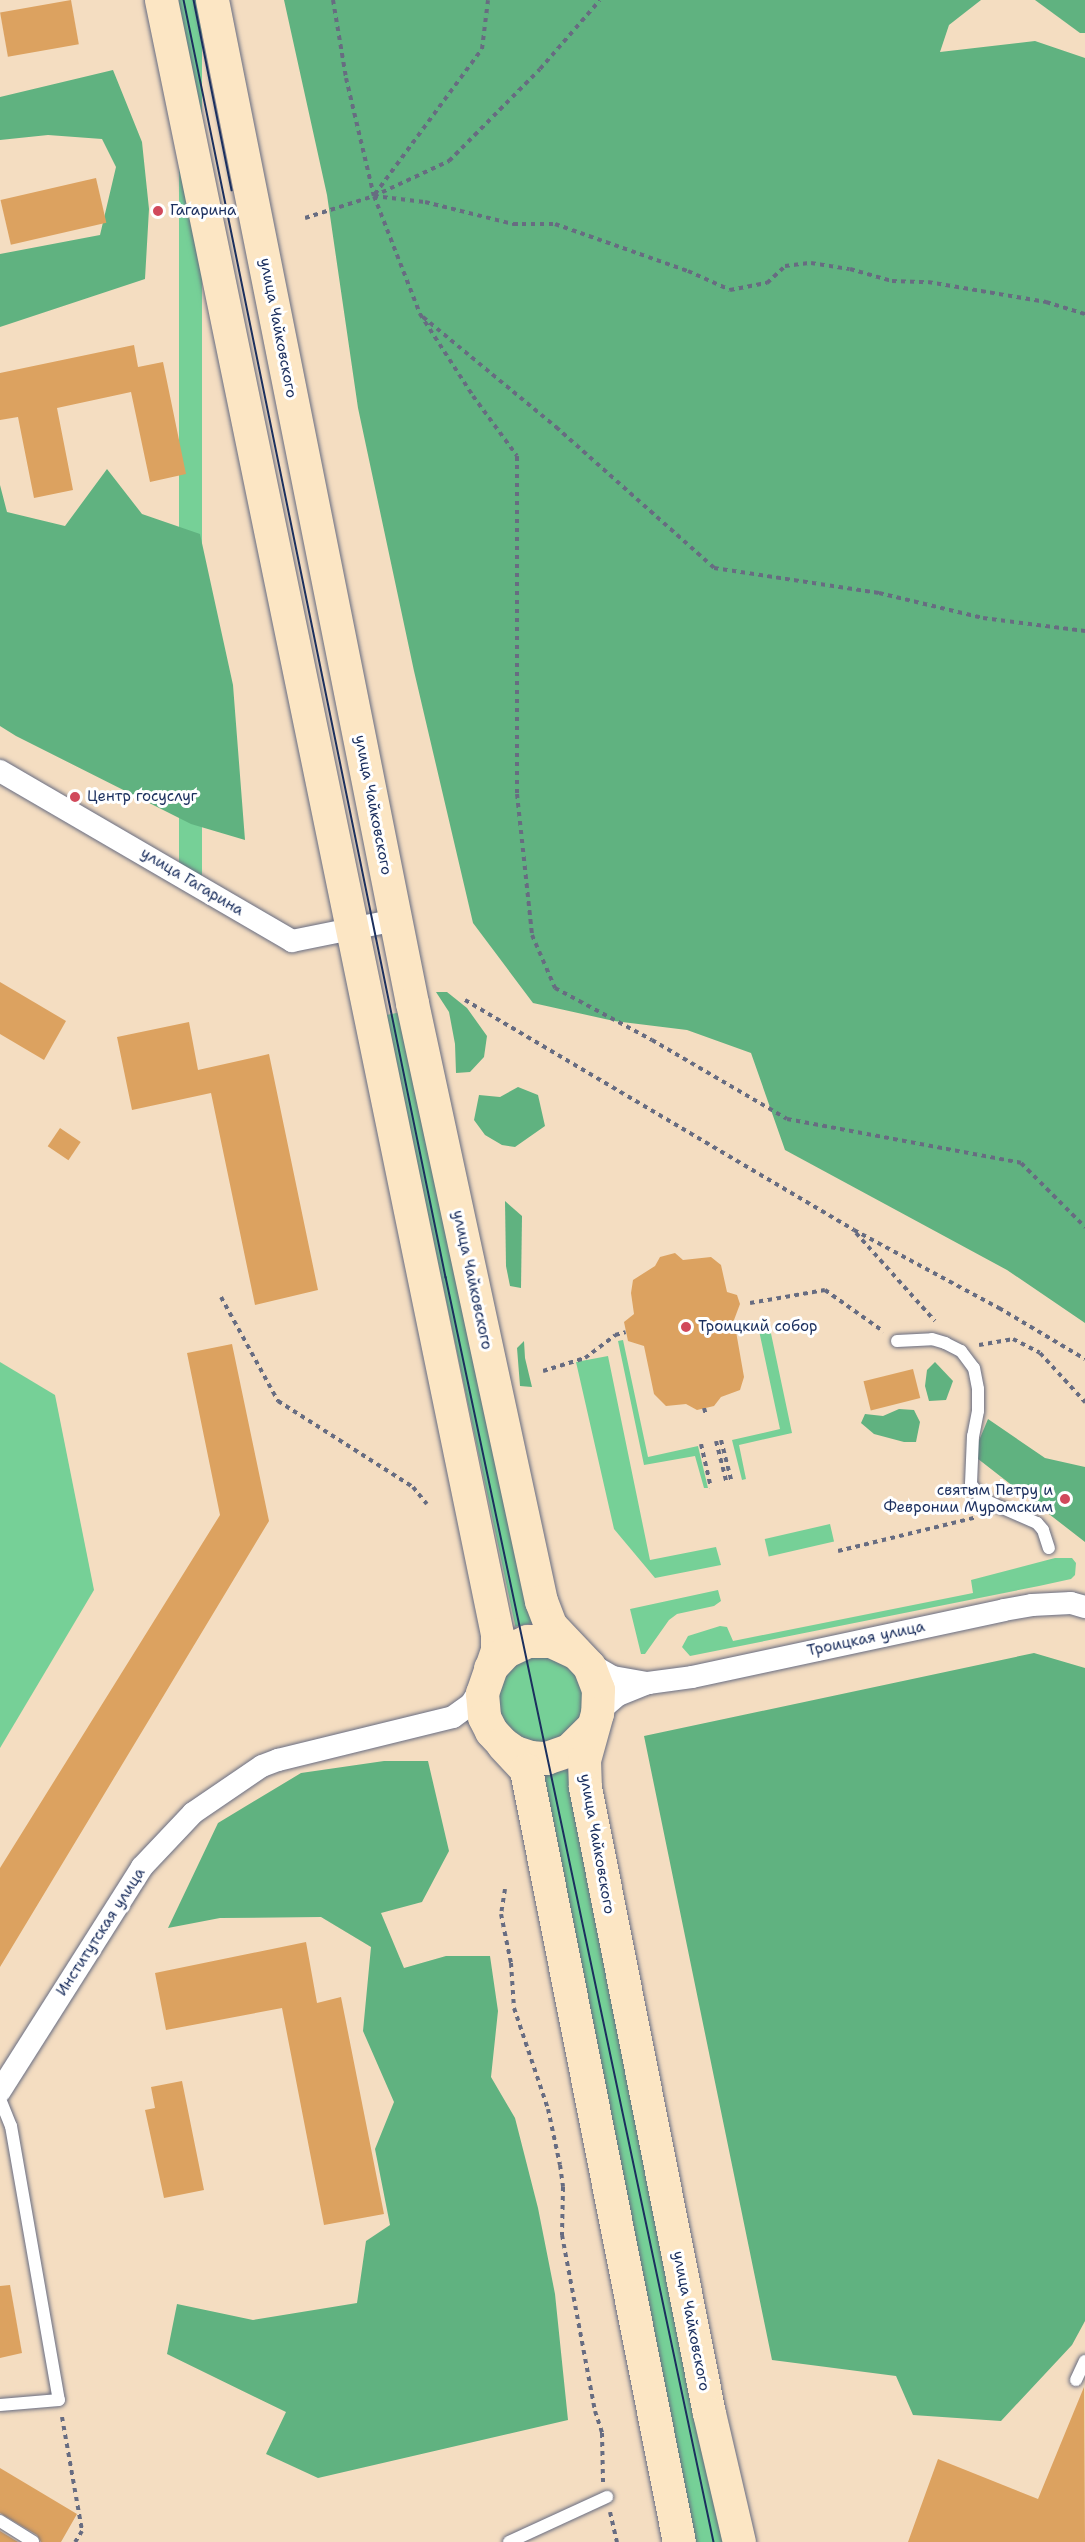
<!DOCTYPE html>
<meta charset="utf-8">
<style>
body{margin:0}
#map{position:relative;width:1085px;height:2542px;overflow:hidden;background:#f4ddc1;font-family:"Shantell Sans",sans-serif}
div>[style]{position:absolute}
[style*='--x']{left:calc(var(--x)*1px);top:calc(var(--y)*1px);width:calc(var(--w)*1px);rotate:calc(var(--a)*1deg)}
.green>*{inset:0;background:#76d097;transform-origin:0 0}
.forest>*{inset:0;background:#60b280}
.building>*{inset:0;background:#dca260;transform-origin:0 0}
.path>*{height:4px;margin-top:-2px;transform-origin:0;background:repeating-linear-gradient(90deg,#676c81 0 4.5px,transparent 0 9px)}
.roads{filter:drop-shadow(0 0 2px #676c81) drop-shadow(0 0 2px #676c81)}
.lane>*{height:12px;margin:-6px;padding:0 6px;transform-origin:6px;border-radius:6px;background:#fff}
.street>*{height:22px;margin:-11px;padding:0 11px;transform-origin:11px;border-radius:11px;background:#fff}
.secondary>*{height:33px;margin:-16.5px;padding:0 16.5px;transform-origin:16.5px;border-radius:16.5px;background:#fce6c4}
.tram>*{height:1.5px;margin:-0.75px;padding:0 0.75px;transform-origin:0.75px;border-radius:0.75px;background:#1b2f5e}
.dots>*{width:16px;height:16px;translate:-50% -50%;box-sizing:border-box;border:3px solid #fff;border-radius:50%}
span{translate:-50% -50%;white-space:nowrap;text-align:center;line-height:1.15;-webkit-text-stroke:6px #fff;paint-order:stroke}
.poi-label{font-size:15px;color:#1b2f5e}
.left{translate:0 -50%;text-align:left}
.right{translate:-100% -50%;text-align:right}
.street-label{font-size:15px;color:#1b2f5e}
</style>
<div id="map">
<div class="green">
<i style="left:179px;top:0;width:23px;height:881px"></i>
<i style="left:406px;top:1011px;width:625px;height:21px;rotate:78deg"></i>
<i style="clip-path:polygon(769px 1324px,792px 1433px,739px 1445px,746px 1479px,742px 1480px,732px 1440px,780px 1429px,758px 1326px)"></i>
<i style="clip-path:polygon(623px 1340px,648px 1457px,698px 1446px,708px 1488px,704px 1488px,695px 1456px,644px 1465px,618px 1341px)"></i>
<i style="clip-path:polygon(608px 1356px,650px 1560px,716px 1547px,721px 1565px,655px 1578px,614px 1529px,576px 1362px)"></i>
<i style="clip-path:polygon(0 1362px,55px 1395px,94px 1590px,0 1748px)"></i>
<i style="left:830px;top:1524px;width:18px;height:67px;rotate:77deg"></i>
<i style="clip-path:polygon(1055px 1558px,1072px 1558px,1076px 1563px,1075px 1575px,1071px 1579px,1039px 1586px,690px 1656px,682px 1647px,688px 1636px,720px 1626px,727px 1627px,733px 1641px,973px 1593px,971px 1580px)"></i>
<i style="clip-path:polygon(718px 1590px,721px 1601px,714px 1606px,677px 1614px,669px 1620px,645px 1654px,641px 1654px,630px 1609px)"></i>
<i style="clip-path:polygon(563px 1651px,593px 1701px,559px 1749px,502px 1736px,492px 1722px,506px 1658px)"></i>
<i style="clip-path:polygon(570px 1769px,728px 2542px,693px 2542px,543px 1774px)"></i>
</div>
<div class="forest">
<i style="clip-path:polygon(284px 0,981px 0,949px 25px,940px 52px,1035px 41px,1085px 58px,1085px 1323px,1007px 1270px,785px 1150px,751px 1053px,687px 1030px,614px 1021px,533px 1003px,473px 923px,414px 671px,358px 408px,327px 195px)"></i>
<i style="clip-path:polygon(1035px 0,1085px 0,1085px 33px,1080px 33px)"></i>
<i style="clip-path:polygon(113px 70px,142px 142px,149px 209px,145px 279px,0 327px,0 254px,100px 235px,116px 167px,102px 139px,48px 135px,0 140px,0 97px)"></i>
<i style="clip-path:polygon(107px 469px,142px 514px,200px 534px,233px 685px,245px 840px,191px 824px,16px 736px,0 726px,0 485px,7px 512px,65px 526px)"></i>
<i style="clip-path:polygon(436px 992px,447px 992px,467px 1008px,487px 1036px,484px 1057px,470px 1072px,456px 1073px,455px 1044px,449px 1012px)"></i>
<i style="clip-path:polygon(518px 1087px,538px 1095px,545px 1126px,515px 1147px,502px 1145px,485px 1135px,474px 1120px,479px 1095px,500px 1097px)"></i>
<i style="clip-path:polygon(505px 1201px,522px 1216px,521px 1288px,510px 1286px,506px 1266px)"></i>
<i style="clip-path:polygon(524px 1341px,525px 1358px,532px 1387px,520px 1386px,517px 1348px)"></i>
<i style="clip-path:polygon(935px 1362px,953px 1381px,946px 1400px,929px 1401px,925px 1386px,927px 1370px)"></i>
<i style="clip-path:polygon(899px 1409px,914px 1410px,920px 1422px,916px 1442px,904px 1442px,874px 1434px,861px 1423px,865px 1414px,883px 1416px)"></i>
<i style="clip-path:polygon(988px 1419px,1045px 1458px,1085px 1467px,1085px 1542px,973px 1455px)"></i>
<i style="clip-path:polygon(1034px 1653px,1085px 1668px,1085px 2321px,1072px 2345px,1001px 2421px,913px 2415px,896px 2376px,772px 2360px,644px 1736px)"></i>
<i style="clip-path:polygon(384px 1761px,428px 1761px,449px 1851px,422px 1902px,381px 1913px,404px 1968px,446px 1956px,490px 1956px,498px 2011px,491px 2077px,515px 2118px,538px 2208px,555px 2294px,568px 2420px,318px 2478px,266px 2454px,286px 2412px,167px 2354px,177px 2304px,253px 2320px,357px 2303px,366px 2241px,390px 2225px,375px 2149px,394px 2102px,363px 2031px,371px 1947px,321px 1917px,220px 1918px,168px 1928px,218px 1823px,301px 1773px)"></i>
</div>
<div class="building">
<i style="left:71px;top:0;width:45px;height:72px;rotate:80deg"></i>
<i style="left:96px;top:178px;width:46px;height:98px;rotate:77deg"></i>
<i style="clip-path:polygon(134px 345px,138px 367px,163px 362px,186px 474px,150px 482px,131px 392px,57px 408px,73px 490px,34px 498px,18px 417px,0 420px,0 373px)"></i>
<i style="clip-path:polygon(0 982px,66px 1021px,44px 1060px,0 1034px)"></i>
<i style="clip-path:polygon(189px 1022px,198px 1070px,269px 1054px,318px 1290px,255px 1305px,211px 1093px,132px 1110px,117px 1037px)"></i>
<i style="left:60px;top:1128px;width:25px;height:22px;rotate:34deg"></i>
<i style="clip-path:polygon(675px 1253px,683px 1260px,711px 1257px,721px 1265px,727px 1292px,737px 1295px,740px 1304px,734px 1320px,744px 1377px,740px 1390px,721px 1397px,714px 1406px,697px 1410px,686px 1404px,666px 1406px,654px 1394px,644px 1346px,628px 1341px,624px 1322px,634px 1314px,631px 1293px,633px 1280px,655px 1266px,660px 1257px)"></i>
<i style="clip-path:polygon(232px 1344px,269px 1521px,0 1967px,0 1868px,220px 1515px,187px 1353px)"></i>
<i style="left:913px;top:1369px;width:30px;height:51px;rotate:76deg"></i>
<i style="clip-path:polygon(306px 1942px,317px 2003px,341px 1997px,384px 2214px,324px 2225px,282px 2008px,166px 2030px,155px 1973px)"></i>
<i style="clip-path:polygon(182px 2081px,204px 2190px,164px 2198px,145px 2110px,155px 2108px,151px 2087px)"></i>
<i style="clip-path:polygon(10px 2285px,22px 2353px,0 2358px,0 2286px)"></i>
<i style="clip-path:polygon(1084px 2387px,1085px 2542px,908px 2542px,938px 2459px,1038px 2499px)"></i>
<i style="clip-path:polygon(0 2468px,77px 2514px,61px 2542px,41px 2542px,37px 2535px,0 2513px)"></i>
<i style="clip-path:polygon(0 2531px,18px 2542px,0 2542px)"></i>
</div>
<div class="path">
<i style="--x:333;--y:0;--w:79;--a:80.5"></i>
<i style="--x:346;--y:78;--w:121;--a:76.7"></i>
<i style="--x:374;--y:196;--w:127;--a:68.7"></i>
<i style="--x:420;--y:314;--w:98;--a:57.1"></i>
<i style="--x:473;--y:396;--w:74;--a:53.7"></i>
<i style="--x:517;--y:456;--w:338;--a:90"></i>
<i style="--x:517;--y:794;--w:142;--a:83.9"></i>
<i style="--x:532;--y:935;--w:58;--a:66.5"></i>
<i style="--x:555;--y:988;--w:110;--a:28.2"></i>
<i style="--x:652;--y:1040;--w:156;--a:30.3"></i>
<i style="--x:787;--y:1119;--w:238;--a:10.6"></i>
<i style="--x:1021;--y:1163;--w:91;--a:45"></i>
<i style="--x:375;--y:194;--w:180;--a:-53.6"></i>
<i style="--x:482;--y:49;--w:49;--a:-83"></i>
<i style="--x:374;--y:196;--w:51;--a:6.7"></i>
<i style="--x:425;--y:202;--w:91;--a:14"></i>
<i style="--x:513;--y:224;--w:42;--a:0"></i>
<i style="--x:555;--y:224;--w:141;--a:19.5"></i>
<i style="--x:688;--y:271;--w:46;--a:24.3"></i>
<i style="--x:730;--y:290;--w:38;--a:-11"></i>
<i style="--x:767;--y:283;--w:25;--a:-43"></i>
<i style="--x:785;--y:266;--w:26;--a:-7"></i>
<i style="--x:811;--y:263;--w:39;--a:9"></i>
<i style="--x:850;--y:269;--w:44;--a:15.9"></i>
<i style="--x:892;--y:281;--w:36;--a:2"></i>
<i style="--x:928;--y:282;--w:120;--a:9.6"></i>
<i style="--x:1046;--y:302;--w:41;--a:17.1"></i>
<i style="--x:305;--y:218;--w:72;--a:-17.7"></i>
<i style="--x:374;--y:196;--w:83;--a:-25"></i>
<i style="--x:449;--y:161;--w:129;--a:-45.3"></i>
<i style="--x:540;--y:69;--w:91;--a:-49"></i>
<i style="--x:423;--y:317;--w:173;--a:39.6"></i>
<i style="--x:556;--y:427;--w:212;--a:41.7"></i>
<i style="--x:714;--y:568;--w:167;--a:8.6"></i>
<i style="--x:879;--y:593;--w:107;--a:13.5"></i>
<i style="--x:983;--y:618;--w:103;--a:7.3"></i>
<i style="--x:465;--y:1000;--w:452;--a:30.6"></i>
<i style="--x:854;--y:1230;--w:165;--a:28.3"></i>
<i style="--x:999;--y:1308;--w:100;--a:30.7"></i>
<i style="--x:856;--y:1233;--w:118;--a:48.1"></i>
<i style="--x:221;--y:1297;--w:119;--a:61.3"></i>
<i style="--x:278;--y:1401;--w:160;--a:32.5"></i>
<i style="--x:413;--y:1487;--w:22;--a:51"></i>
<i style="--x:750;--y:1303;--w:76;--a:-9.8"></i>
<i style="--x:825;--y:1290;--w:72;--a:35.4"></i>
<i style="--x:979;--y:1345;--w:35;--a:-10"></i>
<i style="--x:1013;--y:1339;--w:30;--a:27"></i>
<i style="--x:1040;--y:1353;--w:67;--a:47.4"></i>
<i style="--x:543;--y:1371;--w:44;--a:-17.2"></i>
<i style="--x:585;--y:1358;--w:38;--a:-37"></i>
<i style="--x:615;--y:1335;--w:11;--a:-15"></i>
<i style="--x:704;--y:1408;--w:7;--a:74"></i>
<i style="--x:721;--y:1440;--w:44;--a:75.7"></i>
<i style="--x:716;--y:1441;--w:44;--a:75.7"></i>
<i style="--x:701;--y:1444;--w:45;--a:77.2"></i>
<i style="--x:838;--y:1551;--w:143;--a:-13.7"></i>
<i style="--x:505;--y:1889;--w:25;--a:99"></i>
<i style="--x:501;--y:1914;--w:50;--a:78.5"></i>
<i style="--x:511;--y:1963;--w:45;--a:86.2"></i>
<i style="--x:514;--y:2008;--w:107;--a:71.4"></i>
<i style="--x:548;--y:2109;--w:57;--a:77.9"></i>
<i style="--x:560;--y:2165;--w:22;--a:82"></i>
<i style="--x:563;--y:2187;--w:48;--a:91.2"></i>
<i style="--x:562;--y:2235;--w:179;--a:79.4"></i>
<i style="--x:595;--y:2411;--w:23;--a:72"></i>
<i style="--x:602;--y:2433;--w:49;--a:88.8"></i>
<i style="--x:62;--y:2417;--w:116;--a:80"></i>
<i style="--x:82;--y:2531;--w:13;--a:122"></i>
<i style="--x:610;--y:2512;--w:31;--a:77"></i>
</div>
<div class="roads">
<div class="lane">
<i style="--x:897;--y:1341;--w:35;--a:-3"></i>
<i style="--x:932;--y:1339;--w:14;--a:17"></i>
<i style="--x:945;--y:1343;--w:18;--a:27"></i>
<i style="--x:961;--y:1351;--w:21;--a:53"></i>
<i style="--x:974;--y:1368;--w:21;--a:79"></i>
<i style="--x:978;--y:1389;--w:22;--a:90"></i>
<i style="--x:978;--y:1411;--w:25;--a:101"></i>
<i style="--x:973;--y:1436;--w:48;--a:92.4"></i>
<i style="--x:971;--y:1484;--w:19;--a:54"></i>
<i style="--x:982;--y:1499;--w:60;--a:23.6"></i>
<i style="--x:1037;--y:1523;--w:9;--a:49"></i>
<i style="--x:1043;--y:1530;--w:19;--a:72"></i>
<i style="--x:0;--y:2099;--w:29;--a:68"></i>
<i style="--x:11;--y:2126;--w:278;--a:80.1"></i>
<i style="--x:59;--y:2400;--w:59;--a:175.2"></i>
<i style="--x:1076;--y:2380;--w:21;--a:-65"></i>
<i style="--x:0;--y:2521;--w:39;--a:32"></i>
<i style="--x:509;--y:2542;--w:108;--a:-24.7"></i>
</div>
<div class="street">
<i style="--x:0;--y:771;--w:338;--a:30.2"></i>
<i style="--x:292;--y:941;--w:106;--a:-11.4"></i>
<i style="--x:585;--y:1661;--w:32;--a:30"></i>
<i style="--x:613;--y:1677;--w:36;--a:10"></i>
<i style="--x:595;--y:1720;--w:16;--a:-55"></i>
<i style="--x:604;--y:1707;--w:18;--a:-41"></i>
<i style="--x:618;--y:1695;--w:32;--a:-22"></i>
<i style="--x:648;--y:1683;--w:44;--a:-7.8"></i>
<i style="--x:692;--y:1677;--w:319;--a:-12.1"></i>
<i style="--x:1004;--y:1610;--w:28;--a:-10"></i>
<i style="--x:1032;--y:1605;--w:39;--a:-3"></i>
<i style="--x:1071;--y:1603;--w:15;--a:16"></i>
<i style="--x:0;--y:2091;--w:265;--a:-57.6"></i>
<i style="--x:142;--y:1867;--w:74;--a:-46.6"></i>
<i style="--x:193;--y:1813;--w:83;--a:-34.3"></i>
<i style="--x:262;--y:1766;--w:17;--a:-21"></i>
<i style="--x:278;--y:1760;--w:180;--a:-13.8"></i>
<i style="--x:453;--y:1717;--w:22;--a:-36"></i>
<i style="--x:471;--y:1704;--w:22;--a:-58"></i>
</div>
<div class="secondary">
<i style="--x:161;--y:0;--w:1668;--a:78.38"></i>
<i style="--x:497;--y:1634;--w:16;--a:90"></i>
<i style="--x:497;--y:1650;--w:46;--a:109.2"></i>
<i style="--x:482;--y:1693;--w:24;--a:85"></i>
<i style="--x:484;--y:1717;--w:16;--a:63"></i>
<i style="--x:491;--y:1731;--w:16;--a:47"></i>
<i style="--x:502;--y:1743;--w:16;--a:35"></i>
<i style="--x:515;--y:1752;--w:16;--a:18"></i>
<i style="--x:530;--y:1757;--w:16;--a:4"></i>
<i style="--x:546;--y:1758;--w:24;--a:-19"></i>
<i style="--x:569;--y:1750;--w:31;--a:-45"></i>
<i style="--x:212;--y:0;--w:1023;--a:78.72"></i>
<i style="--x:412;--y:1003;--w:612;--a:77.83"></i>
<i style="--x:541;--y:1601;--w:26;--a:69"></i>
<i style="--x:550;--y:1625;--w:57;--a:46.4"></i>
<i style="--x:589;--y:1666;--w:25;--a:69"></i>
<i style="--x:598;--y:1689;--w:24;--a:92"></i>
<i style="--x:597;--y:1713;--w:49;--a:105.5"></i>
<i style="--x:584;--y:1760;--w:27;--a:88"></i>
<i style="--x:585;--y:1787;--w:638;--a:78.8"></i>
<i style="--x:709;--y:2413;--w:132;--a:76.9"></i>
<i style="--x:490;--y:1668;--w:23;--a:-47"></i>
<i style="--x:506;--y:1651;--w:23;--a:-25"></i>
<i style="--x:527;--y:1641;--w:24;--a:0"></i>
<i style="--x:551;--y:1641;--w:26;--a:25"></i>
<i style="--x:503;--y:1745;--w:34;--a:47"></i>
<i style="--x:526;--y:1770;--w:787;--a:78.79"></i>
</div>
</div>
<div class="tram">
<i style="--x:184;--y:0;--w:1304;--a:78.41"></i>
<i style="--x:446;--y:1277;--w:1293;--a:78.04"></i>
<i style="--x:194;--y:0;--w:194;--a:78.7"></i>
</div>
<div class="dots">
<i style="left:158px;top:211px;background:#d1495b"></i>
<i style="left:75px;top:797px;background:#d1495b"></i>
<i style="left:686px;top:1327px;background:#d1495b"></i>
<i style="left:1065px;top:1499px;background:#d1495b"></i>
</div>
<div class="poi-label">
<span class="left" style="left:170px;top:211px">Гагарина</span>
<span class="left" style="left:87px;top:797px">Центр госуслуг</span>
<span class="left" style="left:698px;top:1327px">Троицкий собор</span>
<span class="right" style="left:1053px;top:1499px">святым Петру и<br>Февронии Муромским</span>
</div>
<div class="street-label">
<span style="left:278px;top:328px;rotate:79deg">улица Чайковского</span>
<span style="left:373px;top:805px;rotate:79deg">улица Чайковского</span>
<span style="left:192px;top:882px;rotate:31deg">улица Гагарина</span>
<span style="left:472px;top:1280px;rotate:78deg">улица Чайковского</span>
<span style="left:866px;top:1639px;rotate:-12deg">Троицкая улица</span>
<span style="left:597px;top:1844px;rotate:80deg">улица Чайковского</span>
<span style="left:101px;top:1932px;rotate:-57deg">Институтская улица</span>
<span style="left:691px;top:2321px;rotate:79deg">улица Чайковского</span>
</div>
</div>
